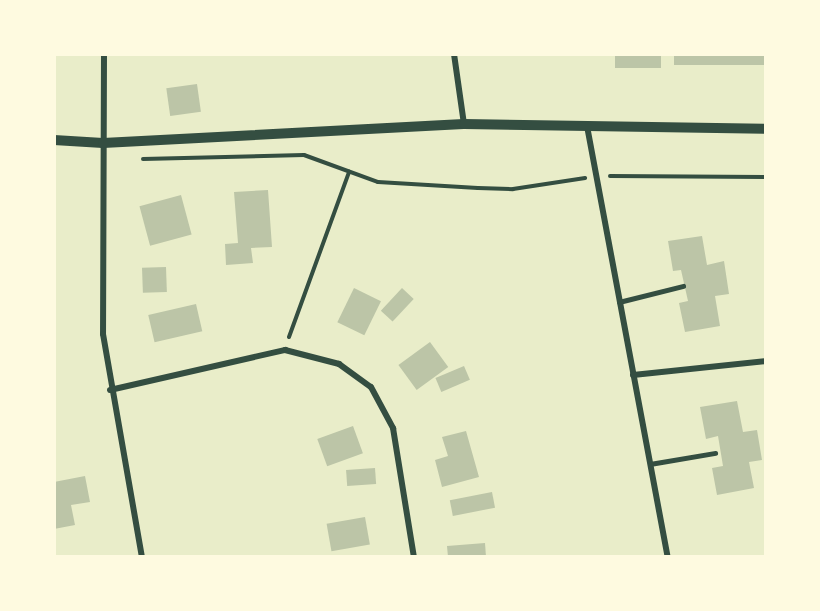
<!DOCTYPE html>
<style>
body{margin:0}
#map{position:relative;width:820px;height:611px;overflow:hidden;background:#e9edc9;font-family:"Space Grotesk",sans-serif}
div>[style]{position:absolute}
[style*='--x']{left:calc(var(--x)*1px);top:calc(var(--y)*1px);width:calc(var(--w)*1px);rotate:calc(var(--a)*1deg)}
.building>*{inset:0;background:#bcc5a7;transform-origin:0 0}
.path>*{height:4px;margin:-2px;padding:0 2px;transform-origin:2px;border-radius:2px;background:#344e41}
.service>*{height:4.5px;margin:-2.25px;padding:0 2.25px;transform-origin:2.25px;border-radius:2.25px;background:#344e41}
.minor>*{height:6px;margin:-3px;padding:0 3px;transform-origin:3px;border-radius:3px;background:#344e41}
.tertiary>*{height:10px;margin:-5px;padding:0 5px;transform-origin:5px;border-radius:5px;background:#344e41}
span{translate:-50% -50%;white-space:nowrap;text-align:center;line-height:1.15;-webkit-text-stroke:4.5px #fefae0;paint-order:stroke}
.frame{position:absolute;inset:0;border:56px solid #fefae0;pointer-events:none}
</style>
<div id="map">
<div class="building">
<i style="left:615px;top:54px;width:46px;height:14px"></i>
<i style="left:674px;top:54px;width:92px;height:11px"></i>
<i style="left:197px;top:84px;width:28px;height:31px;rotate:82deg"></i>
<i style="clip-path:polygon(268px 190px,272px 247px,251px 248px,253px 263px,226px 265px,225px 244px,238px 243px,234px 192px)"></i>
<i style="left:181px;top:195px;width:41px;height:43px;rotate:75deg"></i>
<i style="clip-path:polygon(702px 236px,707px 265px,724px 261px,729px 294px,715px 296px,720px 326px,685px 332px,679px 303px,688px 301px,681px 270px,673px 271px,668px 241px)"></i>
<i style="left:166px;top:267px;width:25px;height:24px;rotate:88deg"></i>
<i style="left:354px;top:288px;width:30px;height:38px;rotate:26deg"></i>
<i style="left:402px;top:288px;width:16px;height:31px;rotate:43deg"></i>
<i style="left:196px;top:304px;width:28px;height:49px;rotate:77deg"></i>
<i style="left:430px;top:342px;width:31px;height:39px;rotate:54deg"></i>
<i style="left:464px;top:366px;width:15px;height:31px;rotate:67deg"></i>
<i style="clip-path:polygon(737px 401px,743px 432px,757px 430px,762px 460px,749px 462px,754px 488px,717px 495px,712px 468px,723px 466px,718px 436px,706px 439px,700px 407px)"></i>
<i style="left:353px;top:426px;width:29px;height:38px;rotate:70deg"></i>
<i style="clip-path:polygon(466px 431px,479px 477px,442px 487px,435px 460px,448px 456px,442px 437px)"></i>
<i style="left:375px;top:468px;width:16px;height:29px;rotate:86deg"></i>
<i style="clip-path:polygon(85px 476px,90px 502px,71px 505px,75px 525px,54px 529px,54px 482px)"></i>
<i style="left:492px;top:492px;width:16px;height:43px;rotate:79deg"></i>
<i style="left:365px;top:517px;width:28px;height:39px;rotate:80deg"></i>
<i style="clip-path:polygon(485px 543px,486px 557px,448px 557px,447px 546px)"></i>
</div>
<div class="path">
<i style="--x:143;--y:159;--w:161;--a:-1.4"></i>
<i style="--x:304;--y:155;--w:79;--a:20"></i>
<i style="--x:378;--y:182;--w:100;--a:3.4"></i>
<i style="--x:478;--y:188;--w:35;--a:2"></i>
<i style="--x:513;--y:189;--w:73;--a:-8.7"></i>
<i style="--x:610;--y:176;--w:156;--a:0.4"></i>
<i style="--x:289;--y:337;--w:176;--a:-70"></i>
</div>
<div class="service">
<i style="--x:619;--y:302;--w:66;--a:-14"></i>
<i style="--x:650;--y:464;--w:66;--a:-9.6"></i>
</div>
<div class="minor">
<i style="--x:104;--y:54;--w:280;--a:90.2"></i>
<i style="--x:103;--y:334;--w:226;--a:80.1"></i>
<i style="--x:454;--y:54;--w:71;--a:81.9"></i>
<i style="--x:587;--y:126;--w:439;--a:79.4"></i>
<i style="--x:633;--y:375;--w:134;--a:-6"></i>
<i style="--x:110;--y:390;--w:180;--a:-12.9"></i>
<i style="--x:285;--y:350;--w:56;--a:14.5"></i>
<i style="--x:339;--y:364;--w:39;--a:36"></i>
<i style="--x:371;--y:387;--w:47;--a:61.8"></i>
<i style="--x:393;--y:428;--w:131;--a:80.8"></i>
</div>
<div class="tertiary">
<i style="--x:54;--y:140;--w:49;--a:3.5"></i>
<i style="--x:103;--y:143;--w:361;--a:-3"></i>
<i style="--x:464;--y:124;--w:302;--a:0.9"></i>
</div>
<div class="frame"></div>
</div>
